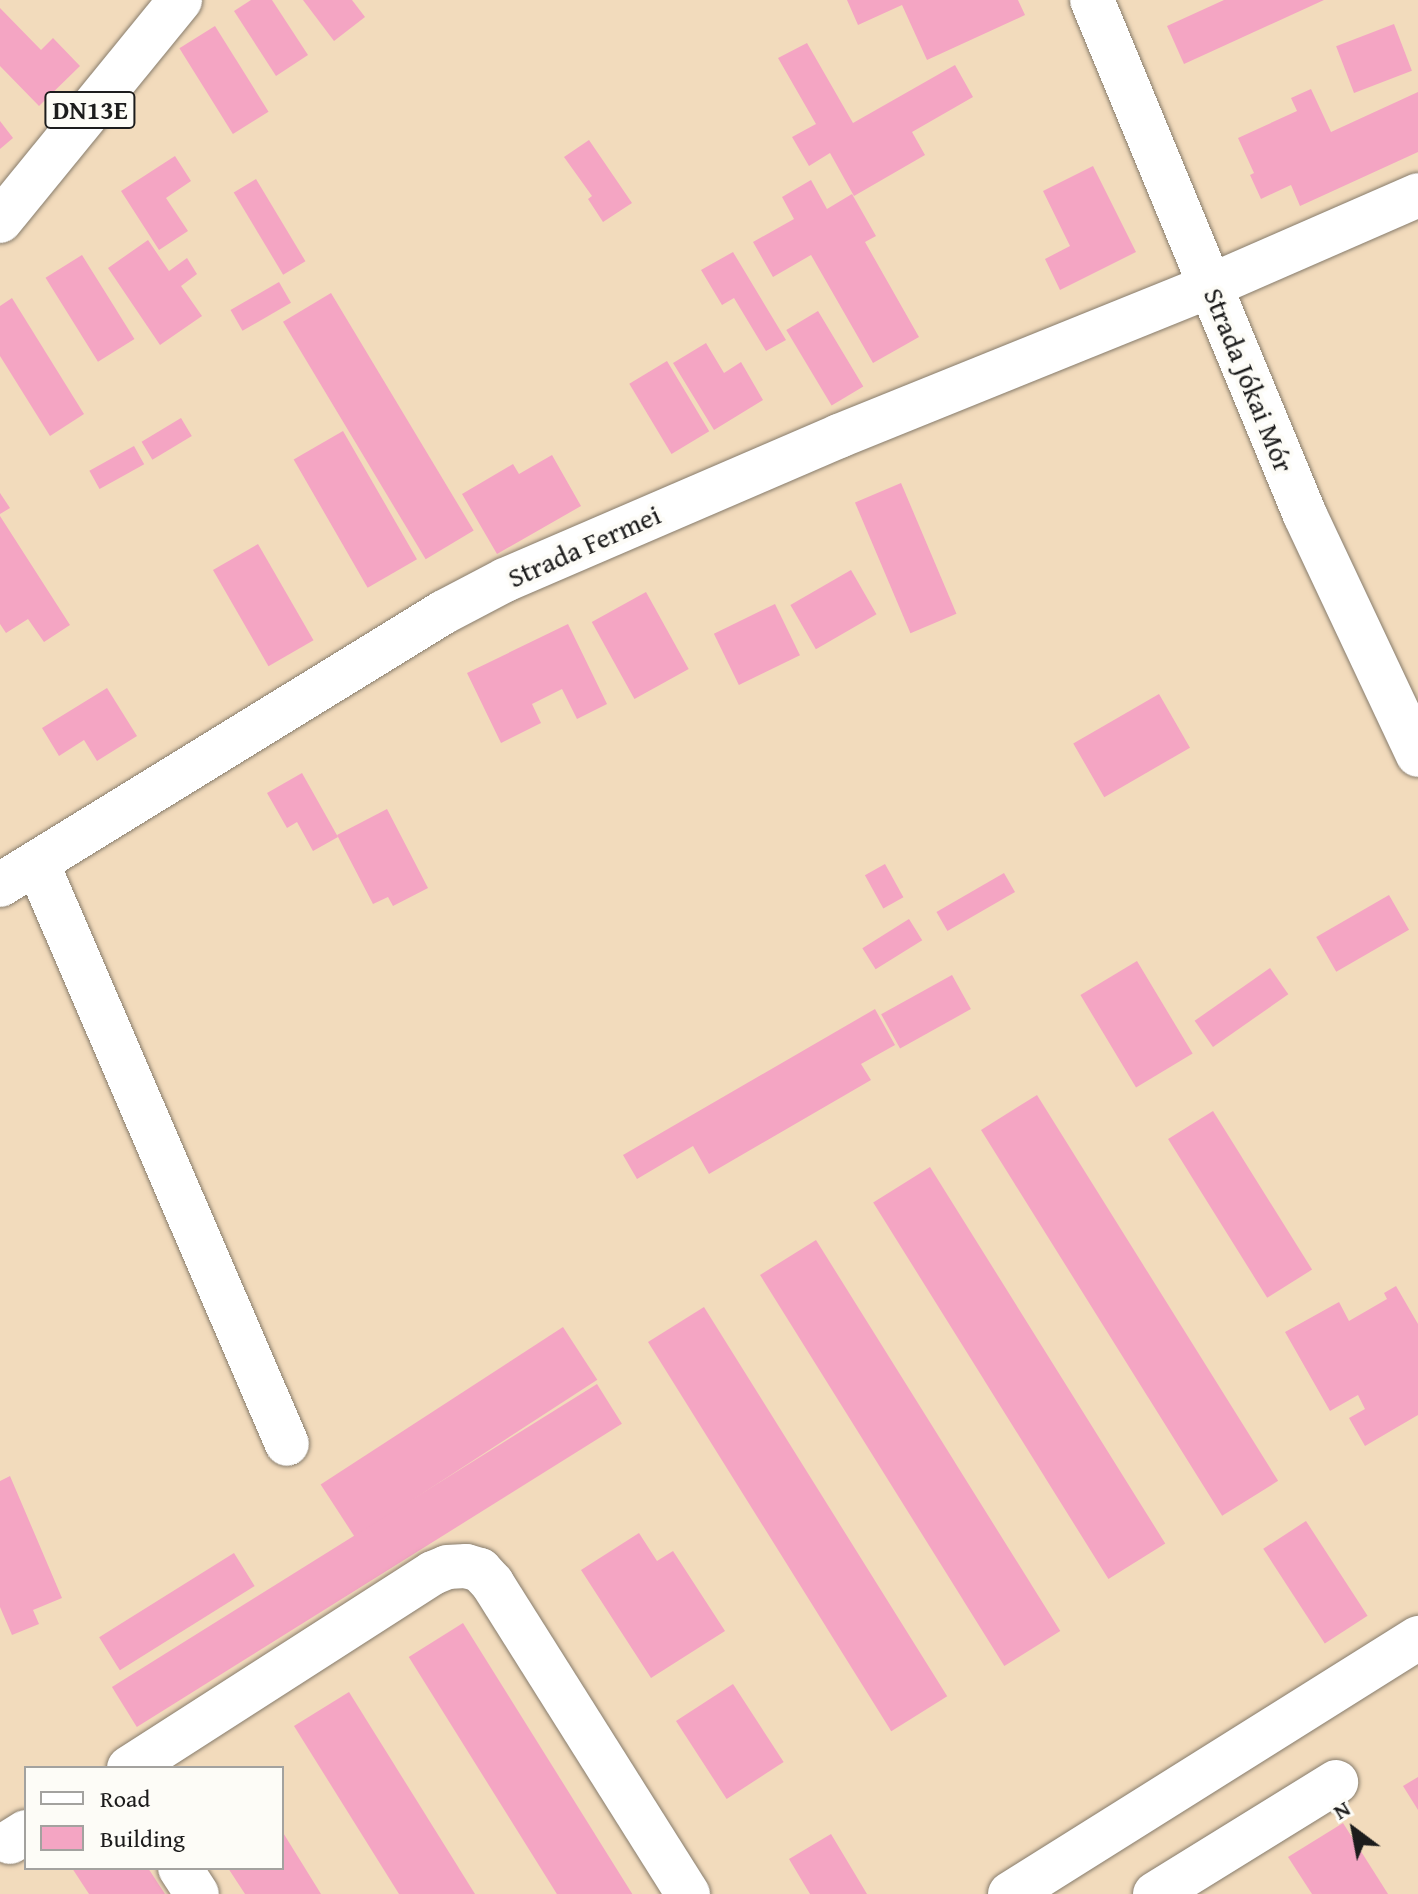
<!DOCTYPE html>
<meta charset="utf-8">
<style>
body{margin:0}
#map{position:relative;width:1418px;height:1894px;overflow:hidden;background:#f2dbbc;font-family:"Gentium Book Plus",serif}
div>[style]{position:absolute}
[style*='--x']{left:calc(var(--x)*1px);top:calc(var(--y)*1px);width:calc(var(--w)*1px);rotate:calc(var(--a)*1deg)}
.building>*{inset:0;background:#f4a5c3;transform-origin:0 0}
.roads{filter:drop-shadow(0 0 2px #877c6c) drop-shadow(0 0 2px #877c6c)}
.minor>*{height:44px;margin:-22px;padding:0 22px;transform-origin:22px;border-radius:22px;background:#fff}
.major>*{height:44px;margin:-22px;padding:0 22px;transform-origin:22px;border-radius:22px;background:#fff}
span{translate:-50% -50%;white-space:nowrap;text-align:center;line-height:1.15;-webkit-text-stroke:8px #fdfcf7;paint-order:stroke}
.shield-label span{padding:2px 6px;background:#fdfcf7;border:2px solid;border-radius:6px;-webkit-text-stroke-width:0}
.shield-label{font-size:26px;color:#1c1c1c;font-weight:700}
.street-label{font-size:28px;color:#1c1c1c}
.legend{position:absolute;left:24px;top:1766px;width:260px;height:104px;box-sizing:border-box;background:#fdfcf7;border:2px solid #a3a29f;margin:0;padding:10px 14px;list-style:none;font-size:24px;color:#1c1c1c}
.legend li{display:flex;align-items:center;gap:16px;height:40px}
.legend b{width:40px;border:2px solid #a3a29f}
.north{position:absolute;left:1314px;top:1790px;width:80px;height:80px;-webkit-text-stroke:6px #fdfcf7;paint-order:stroke;rotate:328deg;font-size:22px;font-weight:700;line-height:32px;text-align:center;color:#1c1c1c}
.north::after{content:'';display:block;margin:auto;width:28px;height:36px;background:#1c1c1c;clip-path:polygon(50% 0,100% 100%,50% 72%,0 100%)}
</style>
<div id="map">
<div class="building">
<i style="clip-path:polygon(251px 0,272px 0,308px 55px,276px 76px,234px 11px)"></i>
<i style="clip-path:polygon(303px 0,352px 0,365px 17px,334px 41px)"></i>
<i style="clip-path:polygon(847px 0,1018px 0,1025px 15px,927px 60px,902px 5px,858px 25px)"></i>
<i style="clip-path:polygon(1224px 0,1324px 0,1184px 64px,1167px 26px)"></i>
<i style="clip-path:polygon(0 8px,41px 50px,53px 38px,80px 66px,39px 106px,0 66px)"></i>
<i style="left:1394px;top:24px;width:50px;height:62px;rotate:69deg"></i>
<i style="left:215px;top:26px;width:101px;height:42px;rotate:58deg"></i>
<i style="clip-path:polygon(807px 43px,853px 123px,955px 65px,973px 97px,912px 132px,925px 155px,854px 196px,830px 153px,809px 166px,792px 137px,816px 124px,778px 58px)"></i>
<i style="clip-path:polygon(1311px 89px,1331px 132px,1418px 92px,1418px 152px,1300px 206px,1291px 185px,1261px 199px,1250px 175px,1254px 173px,1238px 138px,1297px 111px,1291px 98px)"></i>
<i style="clip-path:polygon(0 121px,13px 138px,0 149px)"></i>
<i style="clip-path:polygon(589px 140px,632px 203px,603px 222px,588px 199px,592px 196px,564px 157px)"></i>
<i style="clip-path:polygon(175px 156px,191px 181px,166px 198px,188px 231px,159px 250px,121px 191px)"></i>
<i style="clip-path:polygon(1093px 166px,1136px 252px,1060px 290px,1045px 259px,1070px 246px,1043px 191px)"></i>
<i style="left:256px;top:179px;width:96px;height:26px;rotate:59deg"></i>
<i style="clip-path:polygon(811px 180px,827px 209px,852px 194px,876px 236px,865px 242px,919px 337px,873px 363px,811px 255px,773px 277px,753px 242px,794px 219px,782px 197px)"></i>
<i style="clip-path:polygon(148px 240px,169px 271px,187px 258px,197px 274px,181px 286px,202px 316px,160px 345px,108px 268px)"></i>
<i style="clip-path:polygon(733px 252px,786px 340px,766px 351px,734px 298px,722px 305px,701px 270px)"></i>
<i style="left:82px;top:255px;width:99px;height:43px;rotate:58deg"></i>
<i style="left:279px;top:282px;width:24px;height:56px;rotate:60deg"></i>
<i style="left:331px;top:293px;width:277px;height:56px;rotate:59deg"></i>
<i style="clip-path:polygon(12px 298px,84px 414px,50px 436px,0 356px,0 306px)"></i>
<i style="left:818px;top:311px;width:88px;height:37px;rotate:59deg"></i>
<i style="clip-path:polygon(706px 343px,724px 373px,741px 362px,763px 400px,714px 430px,673px 363px)"></i>
<i style="left:667px;top:361px;width:82px;height:44px;rotate:59deg"></i>
<i style="left:181px;top:418px;width:21px;height:46px;rotate:59deg"></i>
<i style="left:343px;top:431px;width:148px;height:57px;rotate:60deg"></i>
<i style="left:134px;top:446px;width:21px;height:51px;rotate:61deg"></i>
<i style="clip-path:polygon(552px 455px,581px 506px,497px 554px,462px 494px,513px 464px,519px 474px)"></i>
<i style="left:901px;top:483px;width:142px;height:50px;rotate:67deg"></i>
<i style="clip-path:polygon(0 493px,10px 508px,0 514px)"></i>
<i style="clip-path:polygon(0 516px,70px 625px,44px 642px,28px 619px,6px 633px,0 624px)"></i>
<i style="left:258px;top:544px;width:111px;height:52px;rotate:60deg"></i>
<i style="left:851px;top:570px;width:51px;height:70px;rotate:60deg"></i>
<i style="left:646px;top:592px;width:88px;height:62px;rotate:61deg"></i>
<i style="left:775px;top:604px;width:57px;height:68px;rotate:64deg"></i>
<i style="clip-path:polygon(568px 624px,607px 704px,577px 719px,562px 689px,532px 704px,541px 723px,501px 743px,467px 673px)"></i>
<i style="clip-path:polygon(107px 688px,137px 736px,97px 761px,84px 740px,59px 756px,42px 728px)"></i>
<i style="left:1159px;top:694px;width:62px;height:99px;rotate:60deg"></i>
<i style="clip-path:polygon(302px 773px,338px 837px,313px 851px,297px 822px,287px 828px,267px 793px)"></i>
<i style="clip-path:polygon(387px 809px,428px 888px,393px 906px,388px 897px,373px 904px,337px 835px)"></i>
<i style="left:885px;top:864px;width:38px;height:23px;rotate:61deg"></i>
<i style="left:1004px;top:873px;width:22px;height:78px;rotate:60deg"></i>
<i style="left:1389px;top:895px;width:40px;height:84px;rotate:60deg"></i>
<i style="left:909px;top:919px;width:25px;height:55px;rotate:58deg"></i>
<i style="left:1137px;top:961px;width:108px;height:66px;rotate:59deg"></i>
<i style="left:1270px;top:968px;width:32px;height:92px;rotate:55deg"></i>
<i style="left:952px;top:975px;width:39px;height:81px;rotate:61deg"></i>
<i style="clip-path:polygon(875px 1009px,895px 1045px,861px 1064px,871px 1080px,709px 1174px,693px 1146px,637px 1179px,623px 1155px)"></i>
<i style="left:1037px;top:1095px;width:455px;height:66px;rotate:58deg"></i>
<i style="left:1213px;top:1111px;width:187px;height:53px;rotate:58deg"></i>
<i style="left:930px;top:1167px;width:444px;height:67px;rotate:58deg"></i>
<i style="left:816px;top:1240px;width:461px;height:66px;rotate:58deg"></i>
<i style="clip-path:polygon(1396px 1286px,1418px 1324px,1418px 1415px,1365px 1446px,1349px 1418px,1365px 1409px,1358px 1395px,1330px 1411px,1285px 1332px,1339px 1302px,1349px 1321px,1387px 1299px,1384px 1293px)"></i>
<i style="left:704px;top:1307px;width:459px;height:66px;rotate:58deg"></i>
<i style="left:563px;top:1327px;width:63px;height:289px;rotate:57deg"></i>
<i style="left:597px;top:1384px;width:47px;height:572px;rotate:58deg"></i>
<i style="clip-path:polygon(10px 1476px,62px 1598px,33px 1610px,39px 1624px,12px 1635px,0 1607px,0 1481px)"></i>
<i style="left:1306px;top:1521px;width:113px;height:51px;rotate:57deg"></i>
<i style="clip-path:polygon(639px 1533px,657px 1561px,673px 1551px,725px 1631px,651px 1678px,581px 1570px)"></i>
<i style="left:234px;top:1553px;width:39px;height:159px;rotate:58deg"></i>
<i style="left:463px;top:1623px;width:320px;height:64px;rotate:58deg"></i>
<i style="left:733px;top:1684px;width:93px;height:68px;rotate:57deg"></i>
<i style="clip-path:polygon(349px 1692px,475px 1894px,399px 1894px,294px 1726px)"></i>
<i style="clip-path:polygon(1418px 1777px,1418px 1810px,1403px 1786px)"></i>
<i style="clip-path:polygon(1343px 1823px,1388px 1894px,1312px 1894px,1288px 1857px)"></i>
<i style="clip-path:polygon(282px 1831px,321px 1894px,245px 1894px,228px 1868px,282px 1868px)"></i>
<i style="clip-path:polygon(831px 1834px,867px 1894px,810px 1894px,789px 1859px)"></i>
<i style="clip-path:polygon(72px 1868px,148px 1868px,165px 1894px,89px 1894px)"></i>
</div>
<div class="roads">
<div class="minor">
<i style="--x:38;--y:865;--w:630;--a:66.73"></i>
<i style="--x:0;--y:885;--w:521;--a:-31.59"></i>
<i style="--x:444;--y:612;--w:69;--a:-27.7"></i>
<i style="--x:505;--y:580;--w:364;--a:-23.3"></i>
<i style="--x:839;--y:436;--w:400;--a:-22"></i>
<i style="--x:1210;--y:286;--w:227;--a:-23.6"></i>
<i style="--x:129;--y:1768;--w:361;--a:-32.7"></i>
<i style="--x:433;--y:1573;--w:15;--a:-23"></i>
<i style="--x:447;--y:1567;--w:19;--a:-3"></i>
<i style="--x:466;--y:1566;--w:15;--a:16"></i>
<i style="--x:480;--y:1570;--w:18;--a:47"></i>
<i style="--x:492;--y:1583;--w:368;--a:57.8"></i>
<i style="--x:10;--y:1842;--w:19;--a:-32"></i>
<i style="--x:180;--y:1868;--w:31;--a:57"></i>
<i style="--x:1010;--y:1894;--w:482;--a:-32.1"></i>
<i style="--x:1155;--y:1894;--w:213;--a:-31.7"></i>
</div>
<div class="major">
<i style="--x:1092;--y:0;--w:557;--a:67.53"></i>
<i style="--x:1305;--y:515;--w:265;--a:64.8"></i>
<i style="--x:0;--y:221;--w:285;--a:-50.8"></i>
</div>
</div>
<div class="shield-label">
<span style="left:90px;top:110px">DN13E</span>
</div>
<div class="street-label">
<span style="left:1249px;top:380px;rotate:68deg">Strada Jókai Mór</span>
<span style="left:584px;top:546px;rotate:-24deg">Strada Fermei</span>
</div>
<ul class="legend">
<li><b style="height:10px;background:#fff"></b>Road</li>
<li><b style="height:22px;background:#f4a5c3"></b>Building</li>
</ul>
<div class="north">N</div>
</div>
